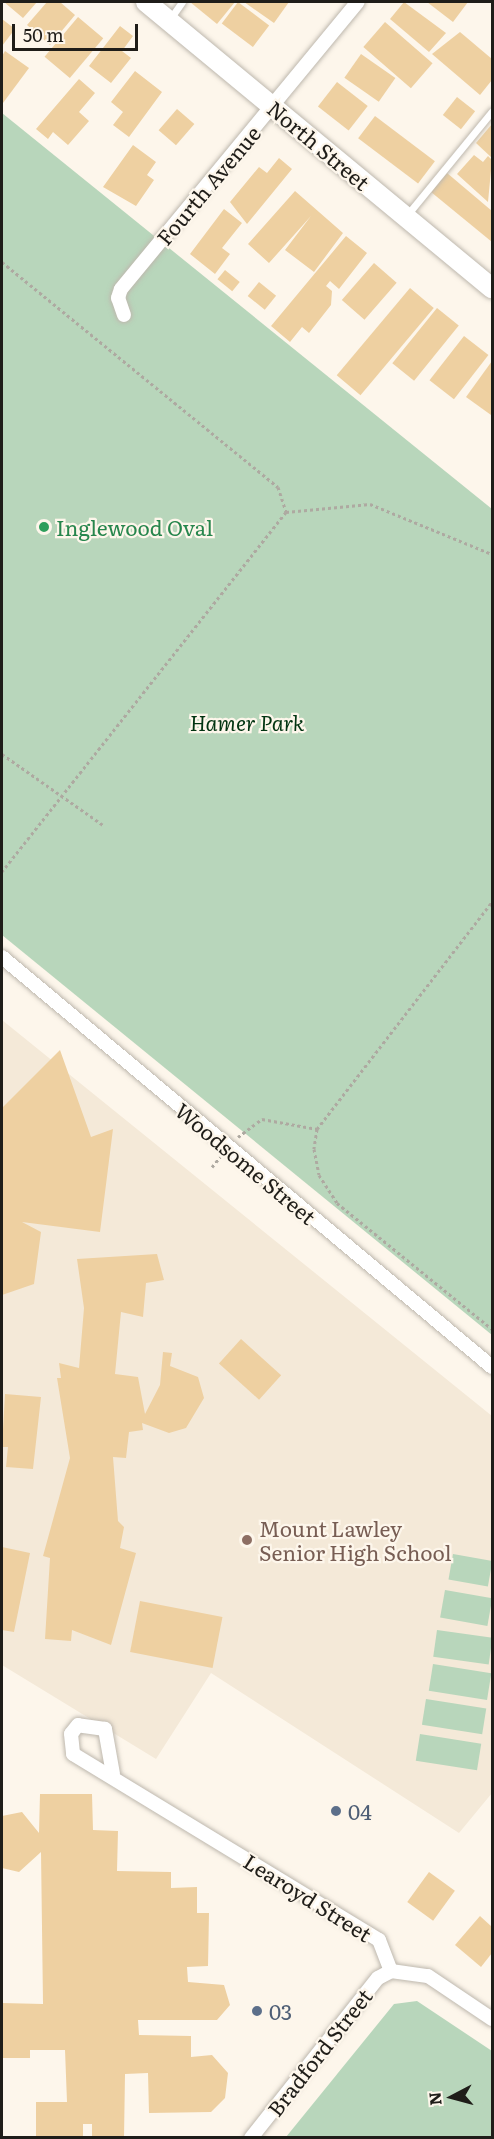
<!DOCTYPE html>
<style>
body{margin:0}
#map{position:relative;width:494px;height:2139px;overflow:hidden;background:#fdf6eb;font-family:Literata,serif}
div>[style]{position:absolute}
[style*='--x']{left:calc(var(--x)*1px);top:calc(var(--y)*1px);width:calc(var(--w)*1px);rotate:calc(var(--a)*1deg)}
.built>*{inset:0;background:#f4e9d8}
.green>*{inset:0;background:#b8d6bb;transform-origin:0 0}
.building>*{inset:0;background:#eed0a1;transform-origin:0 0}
.path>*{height:3px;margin-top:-1.5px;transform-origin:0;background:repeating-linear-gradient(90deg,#aea9a1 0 3px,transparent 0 6px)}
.roads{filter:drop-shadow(0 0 2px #beb8ae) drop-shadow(0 0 2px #beb8ae)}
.service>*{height:7px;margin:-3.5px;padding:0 3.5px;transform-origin:3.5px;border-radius:3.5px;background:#fff}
.minor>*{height:14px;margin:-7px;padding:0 7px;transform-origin:7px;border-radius:7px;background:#fff}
.secondary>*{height:20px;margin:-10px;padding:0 10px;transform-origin:10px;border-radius:10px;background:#fff}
.dots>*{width:16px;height:16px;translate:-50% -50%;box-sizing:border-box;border:3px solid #fdf6eb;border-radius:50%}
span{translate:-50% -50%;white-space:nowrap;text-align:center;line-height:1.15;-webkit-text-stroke:4.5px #fdf6eb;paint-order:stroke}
.street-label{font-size:21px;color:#1f1d19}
.leisure-label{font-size:21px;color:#27864d}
.left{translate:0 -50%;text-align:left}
.park-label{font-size:21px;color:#013411;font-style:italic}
.education-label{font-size:21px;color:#785e54}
.service-label{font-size:21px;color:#4e5e75}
.frame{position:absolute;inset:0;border:3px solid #1f1d19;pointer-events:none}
.north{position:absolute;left:422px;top:2067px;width:60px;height:60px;-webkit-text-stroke:4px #fdf6eb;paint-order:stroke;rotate:264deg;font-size:16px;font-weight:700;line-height:24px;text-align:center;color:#1f1d19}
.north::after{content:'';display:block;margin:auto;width:21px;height:27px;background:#1f1d19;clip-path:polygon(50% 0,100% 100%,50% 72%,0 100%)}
.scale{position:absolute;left:12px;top:24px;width:126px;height:27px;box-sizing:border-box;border:3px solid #1f1d19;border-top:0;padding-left:8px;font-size:18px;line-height:21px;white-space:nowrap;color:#1f1d19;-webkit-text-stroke:4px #fdf6eb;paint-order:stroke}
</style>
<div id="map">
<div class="built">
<i style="clip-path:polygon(2px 1020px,492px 1416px,492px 1793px,459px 1833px,211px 1673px,156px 1759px,2px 1665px)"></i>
</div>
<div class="green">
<i style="clip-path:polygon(2px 113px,492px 509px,492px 1335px,2px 935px)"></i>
<i style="left:453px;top:1554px;width:40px;height:26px;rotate:10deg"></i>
<i style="left:445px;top:1590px;width:48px;height:28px;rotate:10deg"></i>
<i style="left:437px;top:1630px;width:56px;height:27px;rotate:8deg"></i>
<i style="left:433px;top:1664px;width:59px;height:27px;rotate:9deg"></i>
<i style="left:426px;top:1699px;width:61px;height:26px;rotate:9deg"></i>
<i style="left:420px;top:1734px;width:62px;height:27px;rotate:9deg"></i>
<i style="clip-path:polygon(417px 2001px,492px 2051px,492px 2137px,286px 2137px,394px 2004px)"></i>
</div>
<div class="building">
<i style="clip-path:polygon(4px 2px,37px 2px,23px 18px)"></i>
<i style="clip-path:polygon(47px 2px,60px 2px,75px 15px,50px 45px,27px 25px)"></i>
<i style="clip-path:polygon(190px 2px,235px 2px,217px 24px)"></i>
<i style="left:238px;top:2px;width:39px;height:27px;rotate:37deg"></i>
<i style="clip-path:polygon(244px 2px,289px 2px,274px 23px)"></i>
<i style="clip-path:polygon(404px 2px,446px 33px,429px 52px,390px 19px)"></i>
<i style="clip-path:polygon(427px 2px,468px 2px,453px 22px)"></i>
<i style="left:78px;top:17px;width:33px;height:52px;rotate:40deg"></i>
<i style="clip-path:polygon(2px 19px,15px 29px,2px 46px)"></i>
<i style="left:385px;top:22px;width:63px;height:33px;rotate:41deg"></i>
<i style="clip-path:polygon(120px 26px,133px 36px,122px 51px,131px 58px,111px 83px,89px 66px)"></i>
<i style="clip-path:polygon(460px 32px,492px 59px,492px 80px,480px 95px,432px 54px)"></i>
<i style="clip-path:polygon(5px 51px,29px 68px,3px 103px,2px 56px)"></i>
<i style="left:361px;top:54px;width:42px;height:29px;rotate:35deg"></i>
<i style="clip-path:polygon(135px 71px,162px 92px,129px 137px,113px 125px,123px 112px,111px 102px)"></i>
<i style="clip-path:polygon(79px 79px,95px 93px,79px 112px,89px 121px,68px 145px,53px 132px,48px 139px,36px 129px)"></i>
<i style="left:337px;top:82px;width:39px;height:31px;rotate:38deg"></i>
<i style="left:457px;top:97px;width:23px;height:23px;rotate:38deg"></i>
<i style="left:177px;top:109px;width:23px;height:28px;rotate:41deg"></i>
<i style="left:375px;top:116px;width:75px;height:28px;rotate:37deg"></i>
<i style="clip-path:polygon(492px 124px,492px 158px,476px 143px)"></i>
<i style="clip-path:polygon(133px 145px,156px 162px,147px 175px,154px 180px,136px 206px,103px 187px)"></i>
<i style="clip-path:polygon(474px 155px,483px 162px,488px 156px,492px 160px,488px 202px,457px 174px)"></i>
<i style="clip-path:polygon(279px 158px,292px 169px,247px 224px,230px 202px,259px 167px,267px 173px)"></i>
<i style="clip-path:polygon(447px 173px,492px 211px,492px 242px,431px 192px)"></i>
<i style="clip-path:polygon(295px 191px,343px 233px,314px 272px,285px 250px,311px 216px,269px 263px,248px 244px)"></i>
<i style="clip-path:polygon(224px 209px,242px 223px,222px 248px,230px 254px,215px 274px,190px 254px)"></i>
<i style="clip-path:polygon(346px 236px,367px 253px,339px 289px,330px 281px,326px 286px,332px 291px,331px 305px,309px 333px,302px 327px,290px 342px,271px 326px)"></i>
<i style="left:374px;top:263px;width:30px;height:49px;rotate:41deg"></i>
<i style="left:225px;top:270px;width:19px;height:12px;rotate:39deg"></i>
<i style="left:259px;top:282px;width:22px;height:18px;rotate:39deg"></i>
<i style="left:410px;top:288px;width:31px;height:114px;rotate:40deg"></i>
<i style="left:437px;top:308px;width:28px;height:71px;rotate:39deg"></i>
<i style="left:464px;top:336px;width:31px;height:56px;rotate:38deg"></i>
<i style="clip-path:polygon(492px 361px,492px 413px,491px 415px,466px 397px)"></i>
<i style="clip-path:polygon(60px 1050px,91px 1137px,113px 1129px,100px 1232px,22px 1222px,41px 1232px,34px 1284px,2px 1295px,2px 1108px)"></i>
<i style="clip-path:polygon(157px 1254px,164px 1280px,146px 1283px,143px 1317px,121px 1312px,115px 1374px,138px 1377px,145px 1414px,160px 1385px,163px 1352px,172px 1353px,170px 1366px,198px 1377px,204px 1398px,186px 1428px,169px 1433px,142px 1423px,143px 1430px,129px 1432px,126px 1458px,113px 1457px,118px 1521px,124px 1527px,120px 1548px,136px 1553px,111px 1645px,72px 1630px,71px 1641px,45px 1639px,50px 1558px,43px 1556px,70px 1458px,57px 1378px,61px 1378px,59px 1363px,79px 1368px,84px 1308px,77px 1259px)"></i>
<i style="left:241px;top:1339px;width:54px;height:33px;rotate:42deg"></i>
<i style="clip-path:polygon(5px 1394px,41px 1397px,33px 1469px,6px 1467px,8px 1447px,2px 1447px)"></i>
<i style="clip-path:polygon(2px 1547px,30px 1553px,14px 1632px,2px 1630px)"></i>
<i style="left:140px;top:1601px;width:84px;height:52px;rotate:11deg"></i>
<i style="clip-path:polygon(40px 1794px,92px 1794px,93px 1830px,118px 1831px,117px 1871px,171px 1872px,171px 1888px,197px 1887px,197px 1913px,209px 1913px,208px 1966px,187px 1967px,188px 1982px,224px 1985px,230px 2005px,217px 2020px,138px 2020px,139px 2035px,191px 2036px,191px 2057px,212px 2055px,228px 2073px,225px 2098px,211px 2112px,149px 2113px,148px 2073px,125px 2074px,124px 2138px,92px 2138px,92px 2124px,83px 2124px,83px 2138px,36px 2138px,36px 2102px,67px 2102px,65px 2050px,30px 2050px,30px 2058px,2px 2058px,2px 2003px,43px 2004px,41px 1852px,19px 1872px,2px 1868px,2px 1816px,22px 1812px,39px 1833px)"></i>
<i style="left:429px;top:1872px;width:32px;height:37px;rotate:36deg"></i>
<i style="clip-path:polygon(480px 1916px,492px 1927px,492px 1953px,481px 1967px,455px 1945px)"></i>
</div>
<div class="path">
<i style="--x:2;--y:262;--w:356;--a:39.2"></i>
<i style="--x:278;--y:487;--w:26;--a:72"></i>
<i style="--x:286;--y:512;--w:458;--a:128.3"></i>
<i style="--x:286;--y:512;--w:84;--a:-5.4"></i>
<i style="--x:370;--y:504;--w:132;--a:22.3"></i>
<i style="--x:2;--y:754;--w:123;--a:35.1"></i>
<i style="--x:317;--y:1129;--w:20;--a:99"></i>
<i style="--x:314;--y:1149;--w:26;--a:79"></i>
<i style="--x:319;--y:1175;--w:33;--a:57"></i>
<i style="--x:337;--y:1203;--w:200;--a:39.1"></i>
<i style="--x:238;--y:1137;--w:30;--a:-37"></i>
<i style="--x:262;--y:1119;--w:56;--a:10.3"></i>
<i style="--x:317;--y:1129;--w:287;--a:-52.4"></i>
<i style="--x:212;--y:1167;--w:13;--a:-51"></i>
</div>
<div class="roads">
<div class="service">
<i style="--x:170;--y:19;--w:21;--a:-55"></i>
<i style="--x:407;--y:215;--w:134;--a:-50.7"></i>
</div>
<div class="minor">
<i style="--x:124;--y:315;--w:18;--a:-109"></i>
<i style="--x:118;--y:298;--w:9;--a:-72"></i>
<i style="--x:121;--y:289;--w:372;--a:-50.5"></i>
<i style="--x:2;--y:957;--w:639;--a:39.92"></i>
<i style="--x:113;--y:1774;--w:46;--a:-100.1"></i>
<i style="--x:105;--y:1729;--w:27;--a:-172"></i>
<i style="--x:78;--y:1725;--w:11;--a:128"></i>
<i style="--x:71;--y:1734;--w:20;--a:84"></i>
<i style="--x:73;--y:1754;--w:358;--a:31.3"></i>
<i style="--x:379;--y:1940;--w:33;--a:69"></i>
<i style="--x:251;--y:2138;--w:204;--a:-51.6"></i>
<i style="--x:378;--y:1978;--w:15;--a:-28"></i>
<i style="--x:391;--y:1971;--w:37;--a:8"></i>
<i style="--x:428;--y:1976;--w:77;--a:33.9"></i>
</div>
<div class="secondary">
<i style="--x:146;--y:2;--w:449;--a:39.6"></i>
</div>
</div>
<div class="dots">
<i style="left:44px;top:527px;background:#2e9e5b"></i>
<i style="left:247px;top:1540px;background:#8d6e63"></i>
<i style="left:336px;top:1811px;background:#5c6f8a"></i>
<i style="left:257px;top:2011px;background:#5c6f8a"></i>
</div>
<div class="street-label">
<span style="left:319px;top:145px;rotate:40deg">North Street</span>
<span style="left:208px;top:185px;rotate:-50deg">Fourth Avenue</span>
<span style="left:246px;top:1163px;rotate:40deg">Woodsome Street</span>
<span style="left:308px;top:1897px;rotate:32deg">Learoyd Street</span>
<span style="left:319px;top:2052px;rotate:-52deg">Bradford Street</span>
</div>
<div class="leisure-label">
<span class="left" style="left:56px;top:527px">Inglewood Oval</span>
</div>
<div class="park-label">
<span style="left:247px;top:722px">Hamer Park</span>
</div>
<div class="education-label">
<span class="left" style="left:259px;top:1540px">Mount Lawley<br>Senior High School</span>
</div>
<div class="service-label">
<span class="left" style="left:348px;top:1811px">04</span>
<span class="left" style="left:269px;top:2011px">03</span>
</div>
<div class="frame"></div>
<div class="north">N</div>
<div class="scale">50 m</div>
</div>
